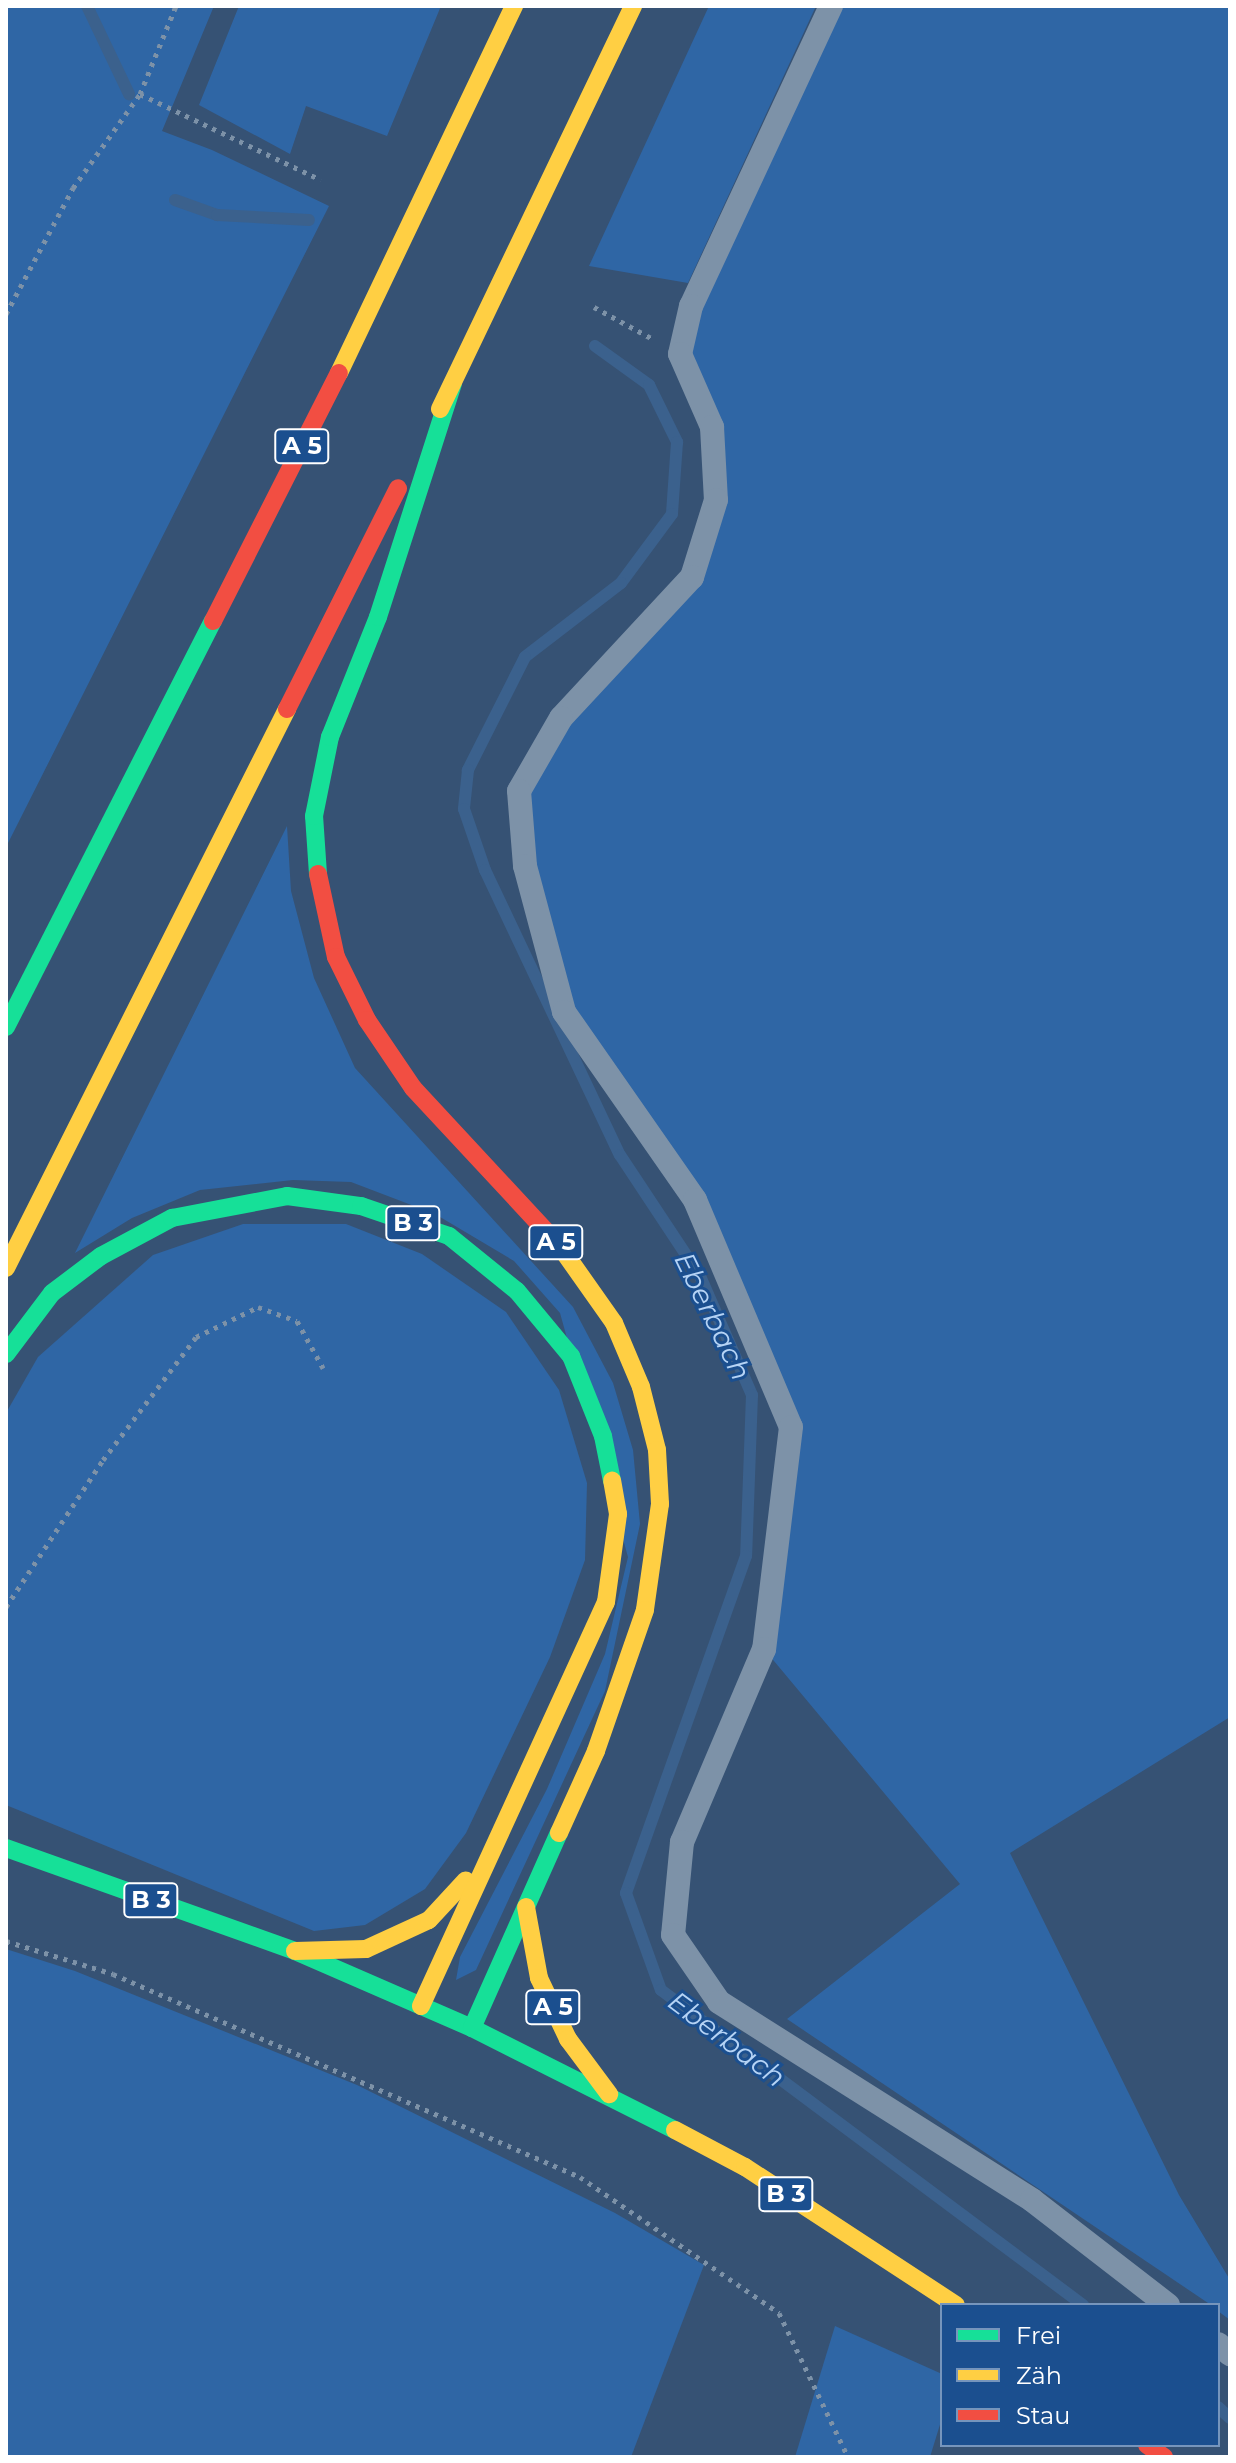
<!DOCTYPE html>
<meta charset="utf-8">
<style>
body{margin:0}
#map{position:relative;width:1236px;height:2463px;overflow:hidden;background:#365274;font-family:Montserrat,sans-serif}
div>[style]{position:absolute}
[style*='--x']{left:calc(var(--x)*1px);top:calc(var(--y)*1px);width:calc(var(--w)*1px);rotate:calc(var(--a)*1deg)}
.green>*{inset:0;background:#2f66a5}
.stream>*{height:12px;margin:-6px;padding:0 6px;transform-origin:6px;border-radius:6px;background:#3b618d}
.path>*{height:5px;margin-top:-2.5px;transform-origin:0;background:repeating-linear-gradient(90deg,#7d92a8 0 4px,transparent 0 10px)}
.lane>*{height:24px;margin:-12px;padding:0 12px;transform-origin:12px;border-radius:12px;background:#7d92a8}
.fast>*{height:18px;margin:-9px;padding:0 9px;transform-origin:9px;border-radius:9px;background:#16e098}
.slow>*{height:18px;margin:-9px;padding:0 9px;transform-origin:9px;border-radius:9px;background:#ffcf43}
.jam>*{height:18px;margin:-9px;padding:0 9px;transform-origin:9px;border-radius:9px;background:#f24e42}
span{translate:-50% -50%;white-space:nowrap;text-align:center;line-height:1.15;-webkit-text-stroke:6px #1b4f8f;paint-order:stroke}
.shield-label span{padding:2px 6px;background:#1b4f8f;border:2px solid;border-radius:6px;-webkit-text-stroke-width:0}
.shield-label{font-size:24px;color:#fff;font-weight:700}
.water-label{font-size:28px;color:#b5d3f5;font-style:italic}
.frame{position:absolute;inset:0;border:8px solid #fff;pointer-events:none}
.legend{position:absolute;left:940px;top:2303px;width:280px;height:144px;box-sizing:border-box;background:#1b4f8f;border:2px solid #7695bc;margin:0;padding:10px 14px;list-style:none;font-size:24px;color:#fff}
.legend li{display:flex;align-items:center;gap:16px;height:40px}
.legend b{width:40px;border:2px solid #7695bc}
</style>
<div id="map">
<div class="green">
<i style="clip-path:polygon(6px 6px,214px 6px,162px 131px,212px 150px,329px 206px,6px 847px)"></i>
<i style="clip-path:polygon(239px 6px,441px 6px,387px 136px,306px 106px,290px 154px,199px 105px)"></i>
<i style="clip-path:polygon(709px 6px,816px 6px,688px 283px,589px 266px)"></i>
<i style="clip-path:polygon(831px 6px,1230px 6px,1230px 1717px,1010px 1853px,1179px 2195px,1230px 2280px,1230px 2320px,1218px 2311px,1218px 2305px,1211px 2305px,787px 2019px,960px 1884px,764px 1649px,791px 1427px,695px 1200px,564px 1012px,519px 791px,561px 718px,692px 577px,716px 500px,712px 427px,680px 354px)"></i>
<i style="clip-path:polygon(287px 826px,291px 891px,314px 978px,355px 1068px,573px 1307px,613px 1383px,633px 1450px,640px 1524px,605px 1691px,476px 1970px,456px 1980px,460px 1957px,547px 1789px,605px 1654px,628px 1557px,560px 1313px,514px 1261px,435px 1214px,351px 1182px,293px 1180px,200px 1190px,132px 1218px,75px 1253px)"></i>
<i style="clip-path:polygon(243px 1224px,346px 1224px,422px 1254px,506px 1312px,559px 1390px,587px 1483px,585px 1560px,550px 1657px,466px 1833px,425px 1889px,365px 1925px,314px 1931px,6px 1805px,6px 1413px,38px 1357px,153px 1255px)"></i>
<i style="clip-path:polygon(6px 1949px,75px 1971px,357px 2085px,615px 2213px,704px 2265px,631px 2457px,6px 2457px)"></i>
<i style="clip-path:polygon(835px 2326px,942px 2374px,942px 2418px,930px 2457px,795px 2457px)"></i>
</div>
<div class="stream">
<i style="--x:87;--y:6;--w:98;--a:64.5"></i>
<i style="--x:175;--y:200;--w:45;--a:19.7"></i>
<i style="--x:217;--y:215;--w:92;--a:3.1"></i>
<i style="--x:595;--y:346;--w:67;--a:35.8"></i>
<i style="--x:649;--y:385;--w:64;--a:63.8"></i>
<i style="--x:677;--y:442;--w:72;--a:94"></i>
<i style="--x:672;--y:514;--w:86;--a:126.5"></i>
<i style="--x:621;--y:583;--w:121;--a:142.4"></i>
<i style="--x:525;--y:657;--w:127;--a:116.8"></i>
<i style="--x:468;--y:770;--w:39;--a:96"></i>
<i style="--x:464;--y:809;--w:65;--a:71"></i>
<i style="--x:485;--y:870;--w:315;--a:64.7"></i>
<i style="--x:620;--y:1155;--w:145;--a:56.5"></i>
<i style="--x:700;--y:1276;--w:130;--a:66.4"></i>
<i style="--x:752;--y:1395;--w:161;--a:92.1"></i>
<i style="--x:746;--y:1556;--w:358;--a:109.6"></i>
<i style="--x:626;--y:1893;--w:103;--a:70.2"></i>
<i style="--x:661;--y:1990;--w:527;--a:36.74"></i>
<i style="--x:1218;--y:2407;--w:16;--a:43"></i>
</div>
<div class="path">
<i style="--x:140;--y:94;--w:200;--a:25.4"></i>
<i style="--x:594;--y:307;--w:65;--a:28.5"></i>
<i style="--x:6;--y:314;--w:143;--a:-62"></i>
<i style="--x:73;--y:188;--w:115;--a:-54.5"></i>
<i style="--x:140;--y:94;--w:95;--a:-67.8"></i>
<i style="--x:6;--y:1607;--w:176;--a:-56.6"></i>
<i style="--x:103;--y:1460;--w:154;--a:-52.9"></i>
<i style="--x:196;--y:1337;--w:69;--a:-25.8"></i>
<i style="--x:258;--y:1307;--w:41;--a:19.7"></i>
<i style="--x:297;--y:1321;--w:54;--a:61"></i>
<i style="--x:6;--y:1941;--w:112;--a:17.1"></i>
<i style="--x:113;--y:1974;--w:509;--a:23.49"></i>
<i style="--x:580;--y:2177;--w:241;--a:34.3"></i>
<i style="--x:779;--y:2313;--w:160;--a:64.4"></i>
</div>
<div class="lane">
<i style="--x:831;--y:6;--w:331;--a:115"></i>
<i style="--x:691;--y:306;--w:49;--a:102.9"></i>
<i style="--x:680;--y:354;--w:80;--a:66.3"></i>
<i style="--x:712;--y:427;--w:73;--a:86.9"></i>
<i style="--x:716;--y:500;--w:81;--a:107.3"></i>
<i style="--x:692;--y:577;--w:192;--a:132.9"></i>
<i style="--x:561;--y:718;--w:84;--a:119.9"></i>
<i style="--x:519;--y:791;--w:75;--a:85.4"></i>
<i style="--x:525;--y:866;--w:151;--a:75"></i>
<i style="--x:564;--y:1012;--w:229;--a:55.1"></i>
<i style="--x:695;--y:1200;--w:246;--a:67.1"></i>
<i style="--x:791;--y:1427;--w:224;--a:96.9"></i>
<i style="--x:764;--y:1649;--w:210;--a:113"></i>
<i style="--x:682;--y:1842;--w:93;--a:95.5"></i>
<i style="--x:673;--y:1935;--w:81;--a:55.5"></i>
<i style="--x:719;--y:2002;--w:370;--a:32.3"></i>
<i style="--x:1032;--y:2200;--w:172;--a:37.7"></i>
<i style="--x:1218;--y:2344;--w:16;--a:40"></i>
</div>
<div class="fast">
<i style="--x:318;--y:874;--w:58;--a:-93.9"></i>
<i style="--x:314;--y:816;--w:81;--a:-78.6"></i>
<i style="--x:330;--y:737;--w:129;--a:-68.2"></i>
<i style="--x:378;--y:617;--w:245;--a:-72.2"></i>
<i style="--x:6;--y:1027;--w:456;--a:-63"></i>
<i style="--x:6;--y:1354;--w:76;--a:-53"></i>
<i style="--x:52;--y:1293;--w:61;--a:-37.1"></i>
<i style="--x:101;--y:1256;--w:81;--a:-28.2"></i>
<i style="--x:172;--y:1218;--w:117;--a:-10.8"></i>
<i style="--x:287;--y:1196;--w:75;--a:7.7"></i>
<i style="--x:361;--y:1206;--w:93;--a:18.8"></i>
<i style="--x:449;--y:1236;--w:87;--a:39"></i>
<i style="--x:517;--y:1291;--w:85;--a:50.3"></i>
<i style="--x:571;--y:1356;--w:86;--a:68.2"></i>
<i style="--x:603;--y:1436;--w:46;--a:78.7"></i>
<i style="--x:6;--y:1848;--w:307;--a:19.6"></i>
<i style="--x:295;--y:1951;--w:193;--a:23.5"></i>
<i style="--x:472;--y:2028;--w:227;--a:26.7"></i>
<i style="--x:472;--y:2028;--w:214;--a:-66"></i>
</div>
<div class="slow">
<i style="--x:339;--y:373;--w:407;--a:-64.5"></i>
<i style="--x:440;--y:409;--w:447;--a:-64.4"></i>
<i style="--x:559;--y:1245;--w:95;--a:54.8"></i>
<i style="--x:614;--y:1323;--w:69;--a:67.1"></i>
<i style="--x:641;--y:1387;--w:65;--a:75.7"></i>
<i style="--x:657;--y:1450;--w:54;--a:86.8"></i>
<i style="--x:660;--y:1504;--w:107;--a:98.1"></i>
<i style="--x:645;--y:1610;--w:149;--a:109.2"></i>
<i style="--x:596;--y:1751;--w:90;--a:114.3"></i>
<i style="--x:6;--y:1268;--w:626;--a:-63.31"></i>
<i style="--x:526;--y:1907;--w:72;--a:79.6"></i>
<i style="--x:539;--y:1978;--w:68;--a:64.6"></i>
<i style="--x:568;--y:2039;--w:69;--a:53.3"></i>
<i style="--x:295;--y:1951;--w:71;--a:-1.6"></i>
<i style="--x:366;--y:1949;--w:69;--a:-24.7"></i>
<i style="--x:429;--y:1920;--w:54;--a:-47.2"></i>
<i style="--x:421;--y:2006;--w:444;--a:-65.4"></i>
<i style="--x:606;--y:1602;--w:89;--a:-82.2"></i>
<i style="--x:618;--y:1514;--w:34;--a:-100"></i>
<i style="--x:675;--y:2130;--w:79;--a:27.9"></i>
<i style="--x:745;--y:2167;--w:252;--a:33.2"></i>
</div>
<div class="jam">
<i style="--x:213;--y:621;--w:278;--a:-63.1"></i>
<i style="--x:287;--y:709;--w:247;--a:-63.3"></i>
<i style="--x:318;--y:874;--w:85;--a:77.8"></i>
<i style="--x:336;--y:957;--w:70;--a:63.8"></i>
<i style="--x:367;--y:1020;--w:82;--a:55.9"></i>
<i style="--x:413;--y:1088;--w:214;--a:47.1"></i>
<i style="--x:1147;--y:2445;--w:21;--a:35"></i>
</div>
<div class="shield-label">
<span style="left:302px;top:446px">A 5</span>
<span style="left:413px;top:1223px">B 3</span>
<span style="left:556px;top:1242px">A 5</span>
<span style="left:151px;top:1900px">B 3</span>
<span style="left:553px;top:2007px">A 5</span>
<span style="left:786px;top:2194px">B 3</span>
</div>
<div class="water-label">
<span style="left:713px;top:1316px;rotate:64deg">Eberbach</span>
<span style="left:727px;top:2039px;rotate:37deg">Eberbach</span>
</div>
<div class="frame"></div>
<ul class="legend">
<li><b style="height:10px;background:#16e098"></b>Frei</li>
<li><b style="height:10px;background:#ffcf43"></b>Zäh</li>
<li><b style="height:10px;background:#f24e42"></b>Stau</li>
</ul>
</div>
